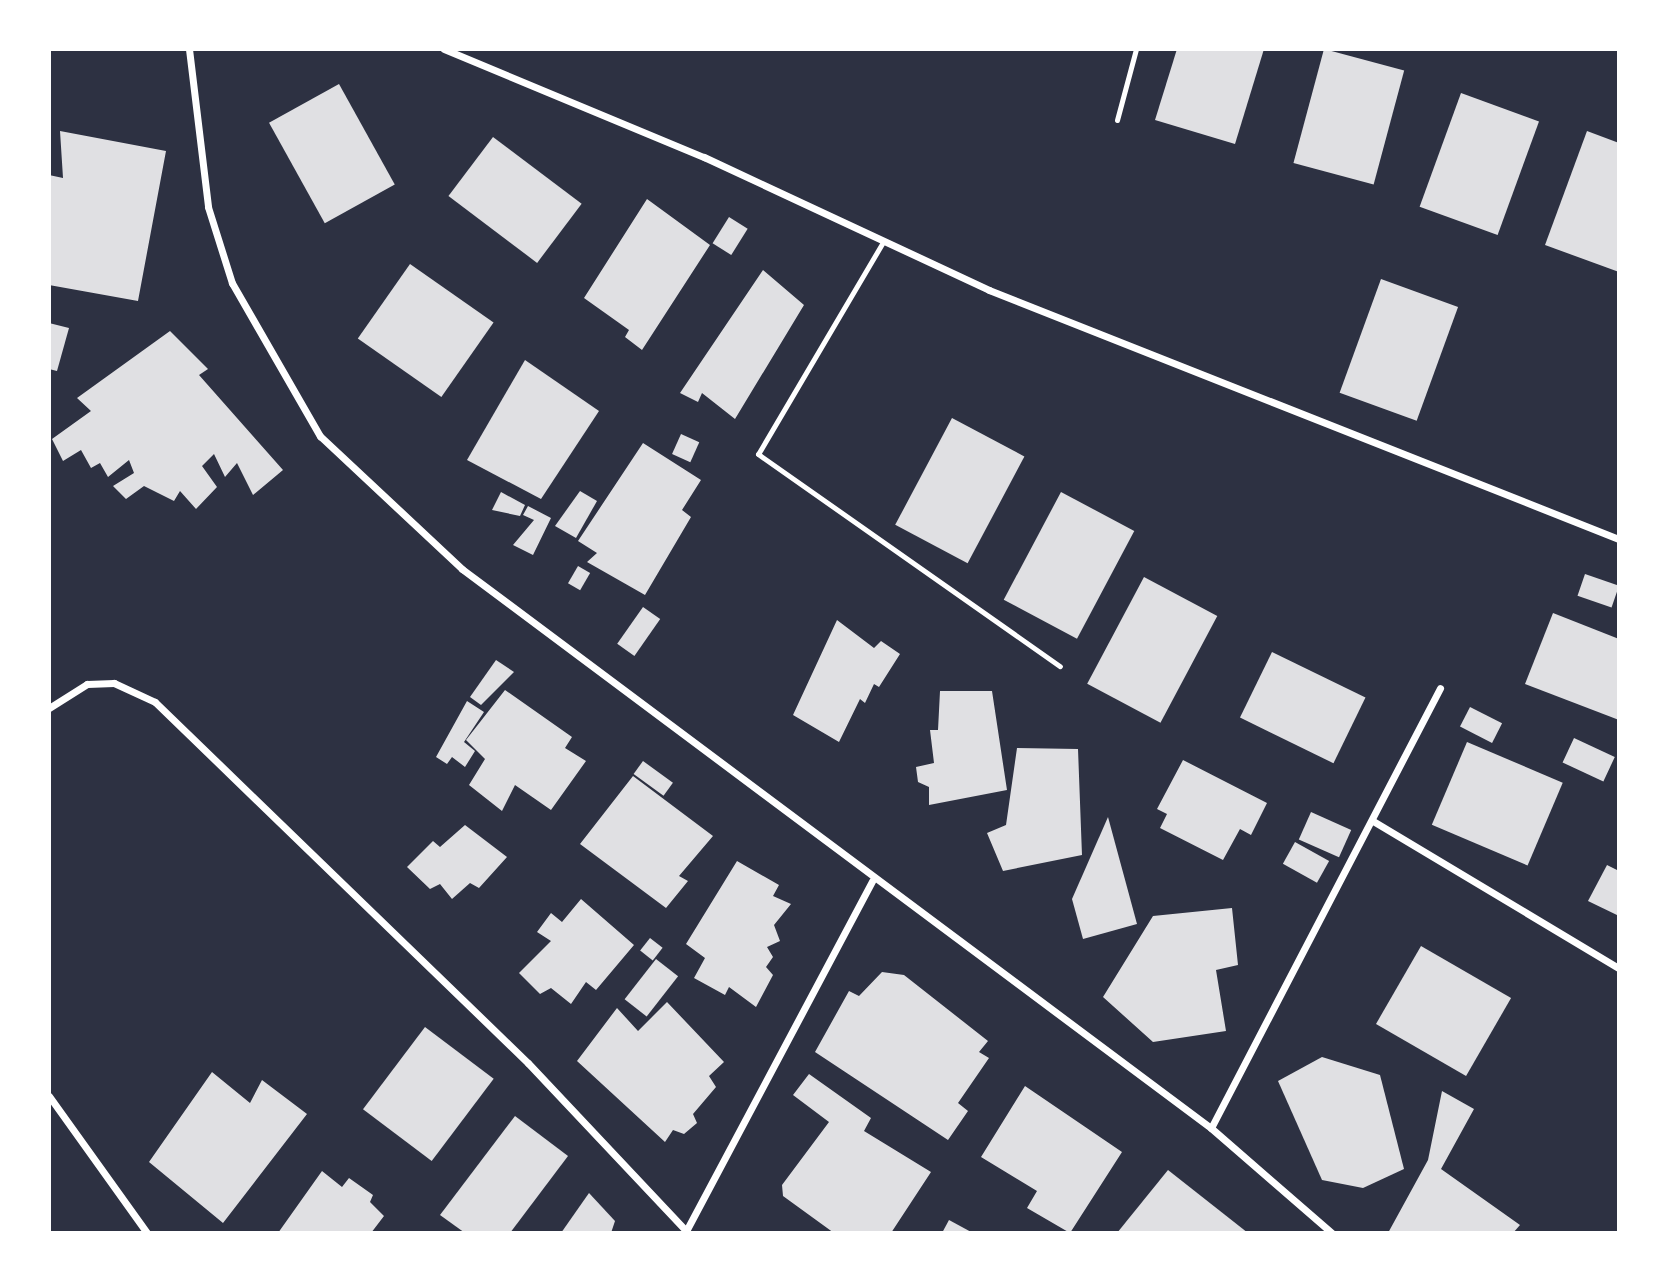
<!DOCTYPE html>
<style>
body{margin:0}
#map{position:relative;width:1668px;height:1282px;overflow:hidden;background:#2d3142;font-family:"Roboto Condensed",sans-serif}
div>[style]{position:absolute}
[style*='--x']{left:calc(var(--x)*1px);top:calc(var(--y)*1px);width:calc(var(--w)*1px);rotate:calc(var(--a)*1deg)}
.building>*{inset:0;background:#e0e0e3;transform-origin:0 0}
.service>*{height:5px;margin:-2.5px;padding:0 2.5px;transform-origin:2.5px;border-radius:2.5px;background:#fff}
.minor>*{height:7px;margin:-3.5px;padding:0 3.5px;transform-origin:3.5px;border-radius:3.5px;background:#fff}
span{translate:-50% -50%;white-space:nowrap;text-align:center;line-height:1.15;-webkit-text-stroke:7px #fff;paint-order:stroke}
.frame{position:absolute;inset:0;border:51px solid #fff;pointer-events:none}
</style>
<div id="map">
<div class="building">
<i style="clip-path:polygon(1177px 49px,1264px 49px,1235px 144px,1155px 120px)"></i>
<i style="left:1324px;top:49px;width:83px;height:118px;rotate:15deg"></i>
<i style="left:339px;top:84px;width:115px;height:80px;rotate:61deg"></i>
<i style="left:1461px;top:93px;width:83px;height:121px;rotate:20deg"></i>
<i style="clip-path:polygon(60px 131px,166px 151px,138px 301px,49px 285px,49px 175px,63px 178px)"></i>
<i style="clip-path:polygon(1587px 131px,1619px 143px,1619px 272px,1545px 245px)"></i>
<i style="left:493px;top:137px;width:111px;height:74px;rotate:37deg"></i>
<i style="clip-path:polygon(647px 199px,710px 245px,642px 350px,625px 337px,629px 330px,584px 298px)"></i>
<i style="left:729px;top:217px;width:22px;height:31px;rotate:32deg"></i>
<i style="left:410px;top:264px;width:102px;height:91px;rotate:35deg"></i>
<i style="clip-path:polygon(763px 270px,804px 305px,735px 419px,702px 393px,698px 402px,680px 393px)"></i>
<i style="left:1381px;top:279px;width:82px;height:121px;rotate:20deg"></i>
<i style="clip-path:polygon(49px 323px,69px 328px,57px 371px,49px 369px)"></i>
<i style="clip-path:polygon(170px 331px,208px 369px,199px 375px,283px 470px,253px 495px,237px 463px,225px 477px,214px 454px,202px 466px,217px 487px,196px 509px,180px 491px,174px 501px,144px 486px,126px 499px,113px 486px,134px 473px,129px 460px,108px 477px,100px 463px,91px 468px,81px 450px,63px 461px,52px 439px,91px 411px,77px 398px)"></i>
<i style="clip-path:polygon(525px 360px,599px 411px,541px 499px,467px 460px)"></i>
<i style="left:952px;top:418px;width:82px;height:121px;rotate:28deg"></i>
<i style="left:681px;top:434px;width:20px;height:22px;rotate:24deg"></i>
<i style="clip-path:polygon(643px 443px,701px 480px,682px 510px,691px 517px,645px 595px,587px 562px,597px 553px,578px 541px)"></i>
<i style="clip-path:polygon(580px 491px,597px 501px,576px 538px,555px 526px)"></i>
<i style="clip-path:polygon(501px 492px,525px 505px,520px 516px,492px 510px)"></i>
<i style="left:1061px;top:492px;width:83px;height:122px;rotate:28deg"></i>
<i style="clip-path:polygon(528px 506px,551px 518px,533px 555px,513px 545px,534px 520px,523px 515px)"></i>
<i style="left:578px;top:566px;width:14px;height:20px;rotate:30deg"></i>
<i style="left:1585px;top:574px;width:36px;height:23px;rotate:19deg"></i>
<i style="left:1144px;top:577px;width:83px;height:121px;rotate:28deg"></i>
<i style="left:643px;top:607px;width:21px;height:45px;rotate:35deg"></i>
<i style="clip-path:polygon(1553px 613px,1619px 639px,1619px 720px,1525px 684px)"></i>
<i style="clip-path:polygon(837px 620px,874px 648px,881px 641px,900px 654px,879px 687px,874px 684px,865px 703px,860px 699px,839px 742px,793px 715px)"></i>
<i style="left:1272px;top:652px;width:104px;height:73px;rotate:26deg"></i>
<i style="clip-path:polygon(496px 660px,514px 672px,481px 705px,470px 697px)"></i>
<i style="clip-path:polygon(505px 690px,572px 737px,565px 748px,586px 761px,551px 810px,515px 785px,502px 811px,469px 785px,485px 759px,466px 740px)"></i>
<i style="clip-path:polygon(940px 691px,992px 691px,1007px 790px,929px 805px,929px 787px,918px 782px,916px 767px,934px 763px,930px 730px,938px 730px)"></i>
<i style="clip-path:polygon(467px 701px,484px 712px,464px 742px,475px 751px,465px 767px,452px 757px,447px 764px,436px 757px)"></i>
<i style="left:1470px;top:707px;width:36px;height:22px;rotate:27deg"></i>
<i style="left:1574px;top:738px;width:45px;height:27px;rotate:25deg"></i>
<i style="left:1467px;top:742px;width:104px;height:90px;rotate:23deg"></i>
<i style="clip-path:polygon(1017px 748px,1078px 749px,1082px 855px,1003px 871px,987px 833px,1006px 825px)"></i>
<i style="clip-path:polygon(1183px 760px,1267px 803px,1251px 835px,1240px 829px,1223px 860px,1160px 828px,1167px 814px,1157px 809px)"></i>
<i style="left:643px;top:761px;width:37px;height:16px;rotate:36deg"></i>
<i style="clip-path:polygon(633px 776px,713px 836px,679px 876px,688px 881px,666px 908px,580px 844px)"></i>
<i style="left:1311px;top:812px;width:44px;height:30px;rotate:24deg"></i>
<i style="clip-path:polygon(1108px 817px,1137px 924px,1083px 939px,1072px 899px)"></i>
<i style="clip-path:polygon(465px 825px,507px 857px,479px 888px,470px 883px,452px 899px,440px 884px,430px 889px,407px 867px,433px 841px,440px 847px)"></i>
<i style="left:1295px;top:842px;width:39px;height:25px;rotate:29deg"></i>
<i style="clip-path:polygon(737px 861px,779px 885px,773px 896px,791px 904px,774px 925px,780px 941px,767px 947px,773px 957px,766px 967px,773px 975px,756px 1007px,729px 987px,725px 995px,694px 978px,705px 958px,686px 944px)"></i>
<i style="clip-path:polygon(1607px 865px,1619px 871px,1619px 916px,1588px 901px)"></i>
<i style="clip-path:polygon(581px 899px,634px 945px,596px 990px,586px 982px,571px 1004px,551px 988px,540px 994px,519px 973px,551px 941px,537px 932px,551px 913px,562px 922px)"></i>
<i style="clip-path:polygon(1232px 908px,1238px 965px,1216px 970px,1226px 1031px,1153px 1042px,1103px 997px,1153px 916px)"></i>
<i style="left:650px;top:938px;width:16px;height:16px;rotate:38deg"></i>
<i style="left:1421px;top:946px;width:104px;height:90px;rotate:30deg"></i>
<i style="left:656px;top:959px;width:28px;height:51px;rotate:38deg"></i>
<i style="clip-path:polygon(882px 972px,904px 975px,988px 1041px,979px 1052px,989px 1058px,958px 1103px,968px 1111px,948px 1140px,815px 1052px,849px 991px,859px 996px)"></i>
<i style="clip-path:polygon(667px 1002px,724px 1062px,709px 1076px,716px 1087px,693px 1114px,697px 1123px,684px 1134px,673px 1130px,665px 1142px,577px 1061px,617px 1008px,638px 1031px)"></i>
<i style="left:425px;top:1027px;width:86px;height:103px;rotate:37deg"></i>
<i style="clip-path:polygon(1322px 1057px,1380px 1075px,1404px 1169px,1363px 1188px,1322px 1180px,1278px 1081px)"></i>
<i style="clip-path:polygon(212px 1072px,250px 1103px,262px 1080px,307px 1114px,223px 1223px,149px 1162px)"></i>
<i style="clip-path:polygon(809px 1074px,871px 1118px,864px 1131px,931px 1172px,891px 1233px,834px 1233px,783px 1196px,782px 1185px,829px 1122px,793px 1095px)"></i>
<i style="clip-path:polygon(1025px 1086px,1122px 1152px,1070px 1233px,1027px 1208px,1037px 1191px,981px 1157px)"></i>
<i style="clip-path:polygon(1442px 1091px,1474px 1109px,1441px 1169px,1520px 1225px,1513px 1233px,1388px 1233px,1428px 1160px)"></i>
<i style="clip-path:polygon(515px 1116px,568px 1156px,510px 1233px,465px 1233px,440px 1215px)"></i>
<i style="clip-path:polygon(1168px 1170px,1248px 1233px,1117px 1233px)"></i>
<i style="clip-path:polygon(322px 1171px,342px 1187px,349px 1178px,373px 1195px,370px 1202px,384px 1216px,371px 1233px,278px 1233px)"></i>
<i style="clip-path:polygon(589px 1193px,615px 1221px,611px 1233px,561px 1233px)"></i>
<i style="clip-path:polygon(949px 1220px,973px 1233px,942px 1233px)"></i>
</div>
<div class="service">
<i style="--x:1117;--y:120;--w:73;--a:-75"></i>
<i style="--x:883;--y:242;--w:246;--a:120.5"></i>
<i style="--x:758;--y:454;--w:369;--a:35.1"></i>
</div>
<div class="minor">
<i style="--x:189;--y:49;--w:159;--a:83.1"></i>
<i style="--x:208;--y:207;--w:80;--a:72.5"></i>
<i style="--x:232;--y:283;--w:177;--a:60.1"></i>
<i style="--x:320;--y:436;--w:195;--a:43.1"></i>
<i style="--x:462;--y:569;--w:935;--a:36.74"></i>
<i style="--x:1211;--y:1128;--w:160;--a:41"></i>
<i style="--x:444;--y:49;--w:282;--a:22.6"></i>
<i style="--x:704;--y:157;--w:315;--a:25"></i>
<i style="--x:989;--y:290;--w:677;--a:21.57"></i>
<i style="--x:49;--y:708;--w:45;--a:-32.3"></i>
<i style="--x:87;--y:684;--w:27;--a:-2"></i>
<i style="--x:114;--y:683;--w:45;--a:24.9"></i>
<i style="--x:155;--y:702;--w:519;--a:44.06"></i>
<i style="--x:528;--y:1063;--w:233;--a:46.7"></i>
<i style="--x:1373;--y:821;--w:287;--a:30.9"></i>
<i style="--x:49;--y:1096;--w:168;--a:54.4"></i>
<i style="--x:1211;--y:1128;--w:496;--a:-62.5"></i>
<i style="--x:685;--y:1233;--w:399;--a:-62"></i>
</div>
<div class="frame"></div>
</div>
